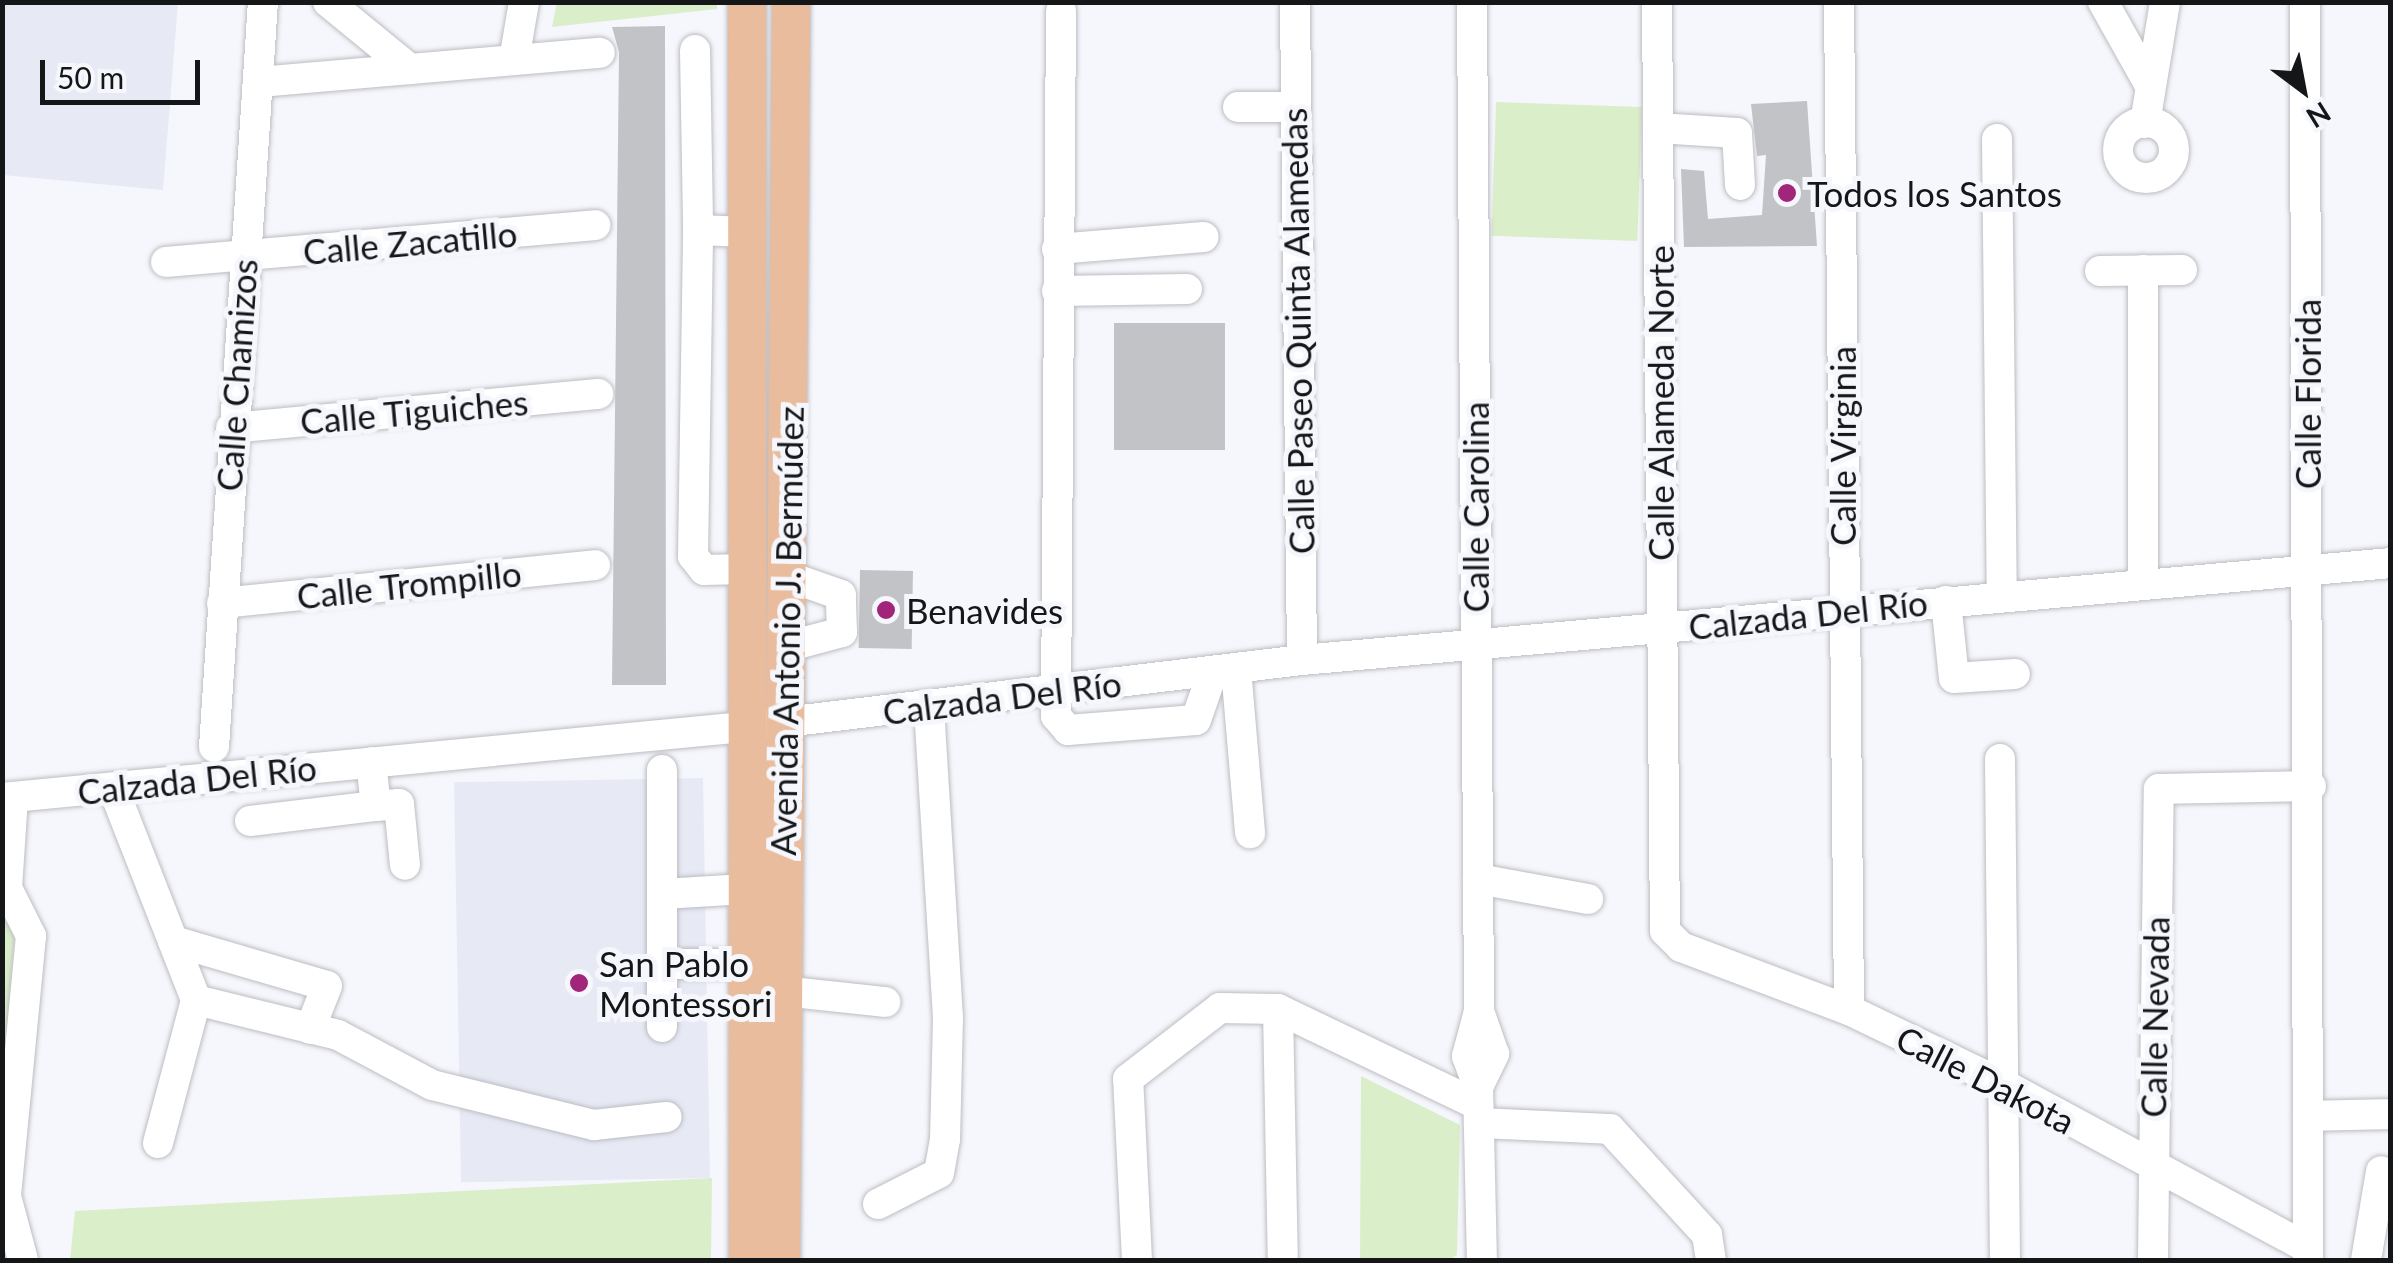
<!DOCTYPE html>
<meta charset="utf-8">
<style>
body{margin:0}
#map{position:relative;width:2393px;height:1263px;overflow:hidden;background:#f6f7fc;font-family:Lato,sans-serif}
div>[style]{position:absolute}
[style*='--x']{left:calc(var(--x)*1px);top:calc(var(--y)*1px);width:calc(var(--w)*1px);rotate:calc(var(--a)*1deg)}
.built>*{inset:0;background:#e7eaf5;transform-origin:0 0}
.green>*{inset:0;background:#dbeeca;transform-origin:0 0}
.building>*{inset:0;background:#c1c3c7;transform-origin:0 0}
.roads{filter:drop-shadow(0 0 2px #bcbdc2) drop-shadow(0 0 2px #bcbdc2)}
.minor>*{height:30px;margin:-15px;padding:0 15px;transform-origin:15px;border-radius:15px;background:#fff}
.minor>.ring{margin:-15px;padding:0;box-sizing:content-box;background:none;border:30px solid #fff;border-radius:50%}
.major>*{height:38px;margin:-19px;padding:0 19px;transform-origin:19px;border-radius:19px;background:#e8bc9d}
.dots>*{width:28px;height:28px;translate:-50% -50%;box-sizing:border-box;border:5px solid #f6f7fc;border-radius:50%}
span{translate:-50% -50%;white-space:nowrap;text-align:center;line-height:1.15;-webkit-text-stroke:10px #f6f7fc;paint-order:stroke}
.poi-label{font-size:35px;color:#151617}
.left{translate:0 -50%;text-align:left}
.street-label{font-size:35px;color:#151617}
.frame{position:absolute;inset:0;border:5px solid #151617;pointer-events:none}
.north{position:absolute;left:2253px;top:40px;width:100px;height:100px;-webkit-text-stroke:8px #f6f7fc;paint-order:stroke;rotate:148deg;font-size:28px;font-weight:700;line-height:40px;text-align:center;color:#151617}
.north::after{content:'';display:block;margin:auto;width:35px;height:45px;background:#151617;clip-path:polygon(50% 0,100% 100%,50% 72%,0 100%)}
.scale{position:absolute;left:40px;top:60px;width:160px;height:45px;box-sizing:border-box;border:5px solid #151617;border-top:0;padding-left:12px;font-size:30px;line-height:35px;white-space:nowrap;color:#151617;-webkit-text-stroke:8px #f6f7fc;paint-order:stroke}
</style>
<div id="map">
<div class="built">
<i style="clip-path:polygon(2px 3px,178px 3px,163px 190px,3px 175px)"></i>
<i style="left:703px;top:778px;width:400px;height:249px;rotate:89deg"></i>
</div>
<div class="green">
<i style="clip-path:polygon(557px 2px,717px 2px,717px 9px,552px 27px)"></i>
<i style="left:1642px;top:107px;width:134px;height:146px;rotate:92deg"></i>
<i style="clip-path:polygon(3px 919px,15px 931px,3px 1082px)"></i>
<i style="clip-path:polygon(1361px 1076px,1460px 1125px,1457px 1255px,1449px 1260px,1360px 1260px)"></i>
<i style="clip-path:polygon(712px 1178px,711px 1260px,70px 1260px,75px 1211px)"></i>
</div>
<div class="building">
<i style="clip-path:polygon(665px 26px,666px 685px,612px 685px,619px 52px,612px 27px)"></i>
<i style="clip-path:polygon(1807px 101px,1817px 246px,1684px 247px,1681px 169px,1704px 171px,1708px 219px,1762px 215px,1766px 155px,1757px 156px,1751px 104px)"></i>
<i style="left:1114px;top:323px;width:111px;height:127px"></i>
<i style="left:860px;top:570px;width:53px;height:78px;rotate:1deg"></i>
</div>
<div class="roads">
<div class="minor">
<i style="--x:328;--y:2;--w:106;--a:39.3"></i>
<i style="--x:1295;--y:2;--w:658;--a:89.39"></i>
<i style="--x:1472;--y:2;--w:1009;--a:89.6"></i>
<i style="--x:1479;--y:1011;--w:47;--a:104.9"></i>
<i style="--x:1467;--y:1056;--w:33;--a:70"></i>
<i style="--x:1478;--y:1087;--w:173;--a:88.7"></i>
<i style="--x:1657;--y:2;--w:929;--a:89.51"></i>
<i style="--x:1665;--y:931;--w:23;--a:45"></i>
<i style="--x:1681;--y:947;--w:179;--a:20.6"></i>
<i style="--x:1849;--y:1010;--w:171;--a:25.7"></i>
<i style="--x:2003;--y:1084;--w:346;--a:28.3"></i>
<i style="--x:1839;--y:2;--w:1008;--a:89.43"></i>
<i style="--x:2103;--y:2;--w:94;--a:60.7"></i>
<i style="--x:2305;--y:2;--w:1258;--a:89.86"></i>
<i style="--x:1061;--y:11;--w:705;--a:90.41"></i>
<i style="--x:1056;--y:716;--w:18;--a:49"></i>
<i style="--x:1068;--y:730;--w:128;--a:-4.5"></i>
<i style="--x:1196;--y:720;--w:52;--a:-70.9"></i>
<i style="--x:695;--y:50;--w:180;--a:89"></i>
<i style="--x:514;--y:60;--w:59;--a:-80.2"></i>
<i style="--x:259;--y:82;--w:342;--a:-4.9"></i>
<i style="--x:1238;--y:107;--w:56;--a:0"></i>
<i class="ring" style="left:2118px;top:122px;width:26px;height:26px"></i>
<i style="--x:2145;--y:123;--w:123;--a:-80.6"></i>
<i style="--x:1658;--y:128;--w:79;--a:3.6"></i>
<i style="--x:1737;--y:133;--w:52;--a:86.7"></i>
<i style="--x:1997;--y:139;--w:457;--a:89.4"></i>
<i style="--x:1057;--y:249;--w:147;--a:-4.7"></i>
<i style="--x:166;--y:262;--w:431;--a:-4.9"></i>
<i style="--x:2100;--y:271;--w:82;--a:-0.7"></i>
<i style="--x:1057;--y:291;--w:130;--a:-0.9"></i>
<i style="--x:231;--y:428;--w:369;--a:-5.3"></i>
<i style="--x:745;--y:569;--w:41;--a:178.6"></i>
<i style="--x:704;--y:570;--w:18;--a:-128"></i>
<i style="--x:693;--y:556;--w:326;--a:-89.1"></i>
<i style="--x:698;--y:230;--w:49;--a:2.3"></i>
<i style="--x:2143;--y:581;--w:311;--a:-90"></i>
<i style="--x:1946;--y:601;--w:77;--a:84.1"></i>
<i style="--x:1954;--y:678;--w:61;--a:-3.8"></i>
<i style="--x:222;--y:603;--w:375;--a:-5.8"></i>
<i style="--x:786;--y:647;--w:58;--a:-15"></i>
<i style="--x:842;--y:632;--w:37;--a:-92"></i>
<i style="--x:841;--y:595;--w:57;--a:-160.6"></i>
<i style="--x:1236;--y:669;--w:165;--a:85.1"></i>
<i style="--x:214;--y:747;--w:747;--a:-86.24"></i>
<i style="--x:2000;--y:759;--w:501;--a:89.43"></i>
<i style="--x:113;--y:788;--w:228;--a:68.6"></i>
<i style="--x:196;--y:1000;--w:146;--a:13.8"></i>
<i style="--x:338;--y:1035;--w:106;--a:28"></i>
<i style="--x:432;--y:1085;--w:167;--a:13.9"></i>
<i style="--x:594;--y:1125;--w:73;--a:-6.3"></i>
<i style="--x:2;--y:798;--w:745;--a:-5.47"></i>
<i style="--x:744;--y:727;--w:562;--a:-6.85"></i>
<i style="--x:1302;--y:660;--w:1092;--a:-5.09"></i>
<i style="--x:376;--y:806;--w:23;--a:-5"></i>
<i style="--x:399;--y:804;--w:61;--a:84.4"></i>
<i style="--x:250;--y:821;--w:127;--a:-6.8"></i>
<i style="--x:376;--y:806;--w:44;--a:-96.5"></i>
<i style="--x:1478;--y:879;--w:112;--a:10.3"></i>
<i style="--x:7;--y:888;--w:54;--a:63.4"></i>
<i style="--x:31;--y:936;--w:261;--a:95.5"></i>
<i style="--x:6;--y:1196;--w:66;--a:75.1"></i>
<i style="--x:7;--y:888;--w:91;--a:-86.2"></i>
<i style="--x:663;--y:894;--w:82;--a:-3.5"></i>
<i style="--x:173;--y:941;--w:160;--a:16.3"></i>
<i style="--x:327;--y:986;--w:46;--a:111.6"></i>
<i style="--x:664;--y:964;--w:81;--a:0"></i>
<i style="--x:782;--y:991;--w:104;--a:6.1"></i>
<i style="--x:1278;--y:1009;--w:251;--a:88.9"></i>
<i style="--x:662;--y:1027;--w:257;--a:-90"></i>
<i style="--x:1478;--y:1087;--w:37;--a:-64"></i>
<i style="--x:1494;--y:1054;--w:46;--a:-109.2"></i>
<i style="--x:2308;--y:1116;--w:82;--a:-1.4"></i>
<i style="--x:1479;--y:1123;--w:131;--a:2.6"></i>
<i style="--x:1610;--y:1129;--w:144;--a:47.5"></i>
<i style="--x:1707;--y:1235;--w:25;--a:81"></i>
<i style="--x:158;--y:1143;--w:148;--a:-75.1"></i>
<i style="--x:878;--y:1204;--w:68;--a:-26.9"></i>
<i style="--x:939;--y:1173;--w:34;--a:-80"></i>
<i style="--x:945;--y:1140;--w:122;--a:-88.6"></i>
<i style="--x:948;--y:1018;--w:313;--a:-93.5"></i>
<i style="--x:1137;--y:1260;--w:181;--a:-92.8"></i>
<i style="--x:1128;--y:1079;--w:116;--a:-37.7"></i>
<i style="--x:1220;--y:1008;--w:58;--a:1"></i>
<i style="--x:1278;--y:1009;--w:222;--a:25.6"></i>
<i style="--x:2153;--y:1260;--w:471;--a:-89.3"></i>
<i style="--x:2159;--y:789;--w:152;--a:-1.1"></i>
<i style="--x:2366;--y:1260;--w:90;--a:-80.4"></i>
</div>
<div class="major">
<i style="--x:747;--y:2;--w:1258;--a:89.95"></i>
<i style="--x:781;--y:1260;--w:1258;--a:-89.54"></i>
</div>
</div>
<div class="dots">
<i style="left:1787px;top:193px;background:#a12579"></i>
<i style="left:886px;top:610px;background:#a12579"></i>
<i style="left:579px;top:983px;background:#a12579"></i>
</div>
<div class="poi-label">
<span class="left" style="left:1807px;top:193px">Todos los Santos</span>
<span class="left" style="left:906px;top:610px">Benavides</span>
<span class="left" style="left:599px;top:983px">San Pablo<br>Montessori</span>
</div>
<div class="street-label">
<span style="left:410px;top:242px;rotate:-5deg">Calle Zacatillo</span>
<span style="left:1297px;top:331px;rotate:-91deg">Calle Paseo Quinta Alamedas</span>
<span style="left:236px;top:375px;rotate:-86deg">Calle Chamizos</span>
<span style="left:2307px;top:394px;rotate:-90deg">Calle Florida</span>
<span style="left:1660px;top:403px;rotate:-90deg">Calle Alameda Norte</span>
<span style="left:414px;top:411px;rotate:-5deg">Calle Tiguiches</span>
<span style="left:1842px;top:446px;rotate:-90deg">Calle Virginia</span>
<span style="left:1475px;top:507px;rotate:-90deg">Calle Carolina</span>
<span style="left:409px;top:584px;rotate:-6deg">Calle Trompillo</span>
<span style="left:1808px;top:614px;rotate:-6deg">Calzada Del Río</span>
<span style="left:786px;top:631px;rotate:-89deg">Avenida Antonio J. Bermúdez</span>
<span style="left:1002px;top:697px;rotate:-7deg">Calzada Del Río</span>
<span style="left:197px;top:779px;rotate:-6deg">Calzada Del Río</span>
<span style="left:2154px;top:1017px;rotate:-89deg">Calle Nevada</span>
<span style="left:1986px;top:1079px;rotate:27deg">Calle Dakota</span>
</div>
<div class="frame"></div>
<div class="north">N</div>
<div class="scale">50 m</div>
</div>
